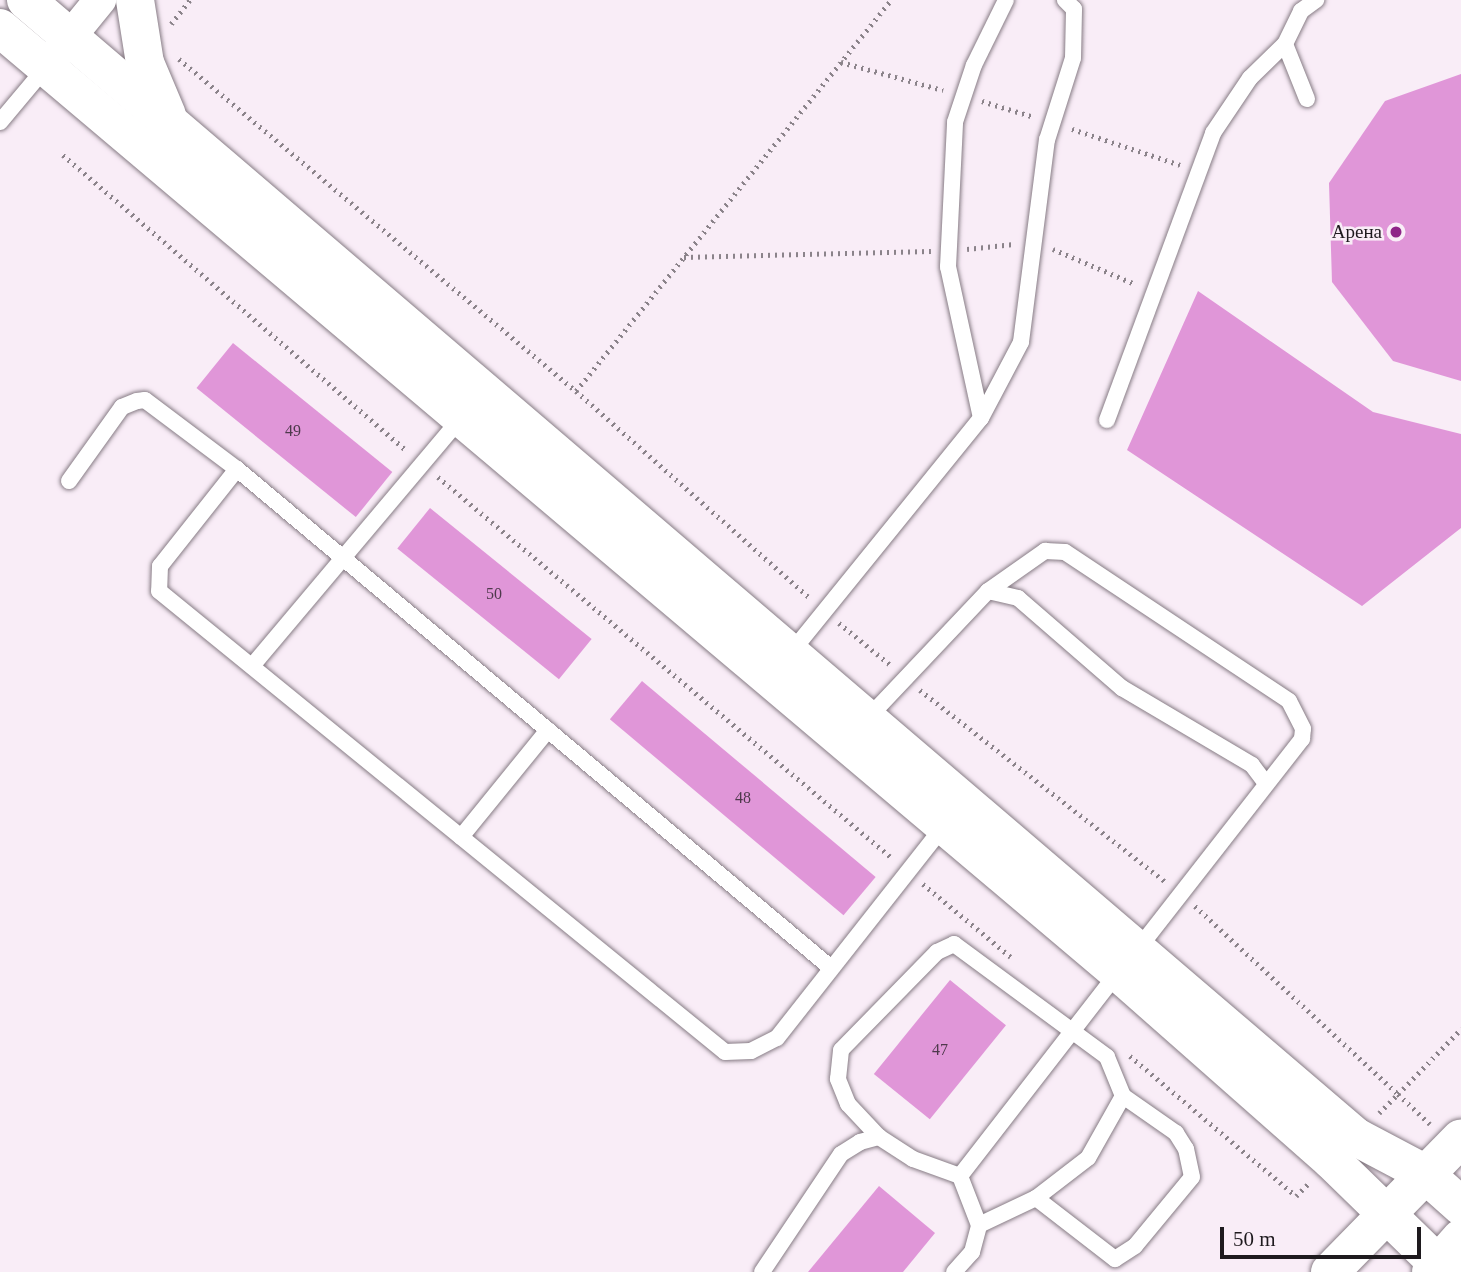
<!DOCTYPE html>
<meta charset="utf-8">
<style>
body{margin:0}
#map{position:relative;width:1461px;height:1272px;overflow:hidden;background:#f9edf7;font-family:Georgia,serif}
div>[style]{position:absolute}
[style*='--x']{left:calc(var(--x)*1px);top:calc(var(--y)*1px);width:calc(var(--w)*1px);rotate:calc(var(--a)*1deg)}
.building>*{inset:0;background:#e096d8;transform-origin:0 0}
.path>*{height:4.5px;margin-top:-2.25px;transform-origin:0;background:repeating-linear-gradient(90deg,#8b838a 0 2px,transparent 0 7px)}
.roads{filter:drop-shadow(0 0 2px #877c85) drop-shadow(0 0 2px #877c85)}
.lane>*{height:16px;margin:-8px;padding:0 8px;transform-origin:8px;border-radius:8px;background:#fff}
.street>*{height:32px;margin:-16px;padding:0 16px;transform-origin:16px;border-radius:16px;background:#fff}
.secondary>*{height:38px;margin:-19px;padding:0 19px;transform-origin:19px;border-radius:19px;background:#fff}
.highway>*{height:38px;margin:-19px;padding:0 19px;transform-origin:19px;border-radius:19px;background:#fff}
.dots>*{width:19px;height:19px;translate:-50% -50%;box-sizing:border-box;border:4px solid #f9edf7;border-radius:50%}
span{translate:-50% -50%;white-space:nowrap;text-align:center;line-height:1.15;-webkit-text-stroke:5px #f9edf7;paint-order:stroke}
.number-label{font-size:16px;color:#4e394c}
.number-label span{-webkit-text-stroke-width:0}
.poi-label{font-size:19px;color:#1e1a1e}
.right{translate:-100% -50%;text-align:right}
.scale{position:absolute;left:1220px;top:1227px;width:201px;height:32px;box-sizing:border-box;border:4px solid #1e1a1e;border-top:0;padding-left:9px;font-size:21px;line-height:24px;white-space:nowrap;color:#1e1a1e;-webkit-text-stroke:5px #f9edf7;paint-order:stroke}
</style>
<div id="map">
<div class="building">
<i style="clip-path:polygon(1461px 74px,1461px 381px,1393px 361px,1332px 282px,1329px 183px,1385px 101px)"></i>
<i style="clip-path:polygon(1198px 291px,1373px 412px,1461px 434px,1461px 528px,1362px 606px,1127px 450px)"></i>
<i style="left:233px;top:343px;width:205px;height:58px;rotate:39deg"></i>
<i style="left:430px;top:508px;width:208px;height:52px;rotate:39deg"></i>
<i style="left:642px;top:681px;width:305px;height:50px;rotate:40deg"></i>
<i style="left:950px;top:980px;width:72px;height:121px;rotate:39deg"></i>
<i style="clip-path:polygon(879px 1186px,935px 1233px,903px 1272px,808px 1272px)"></i>
</div>
<div class="path">
<i style="--x:171;--y:24;--w:31;--a:-52"></i>
<i style="--x:179;--y:59;--w:518;--a:39.9"></i>
<i style="--x:576;--y:391;--w:314;--a:41.5"></i>
<i style="--x:841;--y:62;--w:106;--a:15.4"></i>
<i style="--x:982;--y:101;--w:54;--a:17.1"></i>
<i style="--x:1072;--y:129;--w:114;--a:18.4"></i>
<i style="--x:63;--y:155;--w:454;--a:40.7"></i>
<i style="--x:967;--y:249;--w:47;--a:-6.1"></i>
<i style="--x:1053;--y:249;--w:89;--a:23.1"></i>
<i style="--x:684;--y:257;--w:247;--a:-1.4"></i>
<i style="--x:576;--y:391;--w:502;--a:-51.14"></i>
<i style="--x:438;--y:477;--w:593;--a:40"></i>
<i style="--x:839;--y:623;--w:68;--a:39.1"></i>
<i style="--x:920;--y:690;--w:313;--a:38"></i>
<i style="--x:923;--y:884;--w:114;--a:39.7"></i>
<i style="--x:1195;--y:906;--w:277;--a:42.8"></i>
<i style="--x:1398;--y:1094;--w:91;--a:-45.9"></i>
<i style="--x:1130;--y:1056;--w:217;--a:40.1"></i>
<i style="--x:1296;--y:1196;--w:20;--a:-45"></i>
<i style="--x:1379;--y:1113;--w:27;--a:-45"></i>
<i style="--x:1398;--y:1094;--w:44;--a:43.2"></i>
</div>
<div class="roads">
<div class="lane">
<i style="--x:1307;--y:99;--w:59;--a:-111.8"></i>
<i style="--x:1285;--y:44;--w:37;--a:-64"></i>
<i style="--x:1301;--y:11;--w:19;--a:-36"></i>
<i style="--x:0;--y:122;--w:72;--a:-50.1"></i>
<i style="--x:981;--y:418;--w:155;--a:-102.3"></i>
<i style="--x:948;--y:267;--w:145;--a:-87.2"></i>
<i style="--x:955;--y:122;--w:60;--a:-71.6"></i>
<i style="--x:974;--y:65;--w:72;--a:-63.8"></i>
<i style="--x:1107;--y:420;--w:306;--a:-69.7"></i>
<i style="--x:1213;--y:133;--w:66;--a:-56.1"></i>
<i style="--x:1250;--y:78;--w:49;--a:-44.2"></i>
<i style="--x:237;--y:469;--w:776;--a:40.03"></i>
<i style="--x:69;--y:481;--w:91;--a:-54.4"></i>
<i style="--x:122;--y:407;--w:16;--a:-22"></i>
<i style="--x:137;--y:401;--w:8;--a:-7"></i>
<i style="--x:145;--y:400;--w:115;--a:36.9"></i>
<i style="--x:237;--y:469;--w:124;--a:128.4"></i>
<i style="--x:160;--y:566;--w:25;--a:92"></i>
<i style="--x:159;--y:591;--w:730;--a:39.16"></i>
<i style="--x:725;--y:1052;--w:26;--a:-2"></i>
<i style="--x:751;--y:1051;--w:29;--a:-27"></i>
<i style="--x:777;--y:1038;--w:270;--a:-51.8"></i>
<i style="--x:988;--y:591;--w:31;--a:13"></i>
<i style="--x:1018;--y:598;--w:138;--a:40.9"></i>
<i style="--x:1122;--y:688;--w:151;--a:30.6"></i>
<i style="--x:1252;--y:765;--w:20;--a:53"></i>
<i style="--x:789;--y:655;--w:305;--a:-51"></i>
<i style="--x:981;--y:418;--w:86;--a:-62.2"></i>
<i style="--x:1021;--y:342;--w:204;--a:-82.7"></i>
<i style="--x:1047;--y:140;--w:86;--a:-72.4"></i>
<i style="--x:1073;--y:58;--w:49;--a:-88.8"></i>
<i style="--x:1074;--y:9;--w:13;--a:-135"></i>
<i style="--x:252;--y:666;--w:324;--a:-49.9"></i>
<i style="--x:867;--y:719;--w:176;--a:-46.6"></i>
<i style="--x:988;--y:591;--w:70;--a:-35.1"></i>
<i style="--x:1045;--y:551;--w:20;--a:3"></i>
<i style="--x:1065;--y:552;--w:269;--a:33.6"></i>
<i style="--x:1289;--y:701;--w:31;--a:63"></i>
<i style="--x:1303;--y:729;--w:10;--a:96"></i>
<i style="--x:1302;--y:739;--w:268;--a:128"></i>
<i style="--x:461;--y:837;--w:138;--a:-50.9"></i>
<i style="--x:879;--y:1137;--w:45;--a:-133.2"></i>
<i style="--x:848;--y:1104;--w:27;--a:-112"></i>
<i style="--x:838;--y:1079;--w:29;--a:-84"></i>
<i style="--x:841;--y:1050;--w:137;--a:-45.6"></i>
<i style="--x:937;--y:952;--w:19;--a:-25"></i>
<i style="--x:954;--y:944;--w:190;--a:36.4"></i>
<i style="--x:1107;--y:1057;--w:42;--a:67.7"></i>
<i style="--x:1123;--y:1096;--w:71;--a:119.4"></i>
<i style="--x:1088;--y:1158;--w:66;--a:142.4"></i>
<i style="--x:1036;--y:1198;--w:63;--a:154.7"></i>
<i style="--x:960;--y:1176;--w:258;--a:-52.2"></i>
<i style="--x:1036;--y:1198;--w:100;--a:37.7"></i>
<i style="--x:1115;--y:1259;--w:24;--a:-33"></i>
<i style="--x:1135;--y:1246;--w:89;--a:-50.4"></i>
<i style="--x:1192;--y:1177;--w:29;--a:-102"></i>
<i style="--x:1186;--y:1149;--w:19;--a:-122"></i>
<i style="--x:1176;--y:1133;--w:65;--a:-145.1"></i>
<i style="--x:762;--y:1272;--w:142;--a:-56.2"></i>
<i style="--x:841;--y:1154;--w:22;--a:-32"></i>
<i style="--x:860;--y:1142;--w:20;--a:-15"></i>
<i style="--x:879;--y:1137;--w:40;--a:32.9"></i>
<i style="--x:913;--y:1159;--w:50;--a:19.9"></i>
<i style="--x:954;--y:1272;--w:27;--a:-48"></i>
<i style="--x:972;--y:1252;--w:28;--a:-75"></i>
<i style="--x:979;--y:1225;--w:53;--a:-111.2"></i>
</div>
<div class="street">
<i style="--x:56;--y:54;--w:70;--a:-50.8"></i>
</div>
<div class="secondary">
<i style="--x:26;--y:0;--w:1750;--a:40.53"></i>
<i style="--x:1356;--y:1137;--w:77;--a:27.9"></i>
<i style="--x:1424;--y:1173;--w:50;--a:41.7"></i>
<i style="--x:135;--y:0;--w:64;--a:81"></i>
<i style="--x:145;--y:63;--w:56;--a:67.1"></i>
<i style="--x:0;--y:28;--w:1463;--a:40.18"></i>
<i style="--x:1118;--y:972;--w:284;--a:41.4"></i>
<i style="--x:1331;--y:1160;--w:149;--a:44.2"></i>
<i style="--x:1438;--y:1264;--w:19;--a:25"></i>
</div>
<div class="highway">
<i style="--x:1330;--y:1272;--w:187;--a:-45.6"></i>
<i style="--x:1431;--y:1272;--w:45;--a:-48.6"></i>
</div>
</div>
<div class="dots">
<i style="left:1396px;top:232px;background:#8f2488"></i>
</div>
<div class="number-label">
<span style="left:293px;top:431px">49</span>
<span style="left:494px;top:594px">50</span>
<span style="left:743px;top:798px">48</span>
<span style="left:940px;top:1050px">47</span>
</div>
<div class="poi-label">
<span class="right" style="left:1382px;top:232px">Арена</span>
</div>
<div class="scale">50 m</div>
</div>
